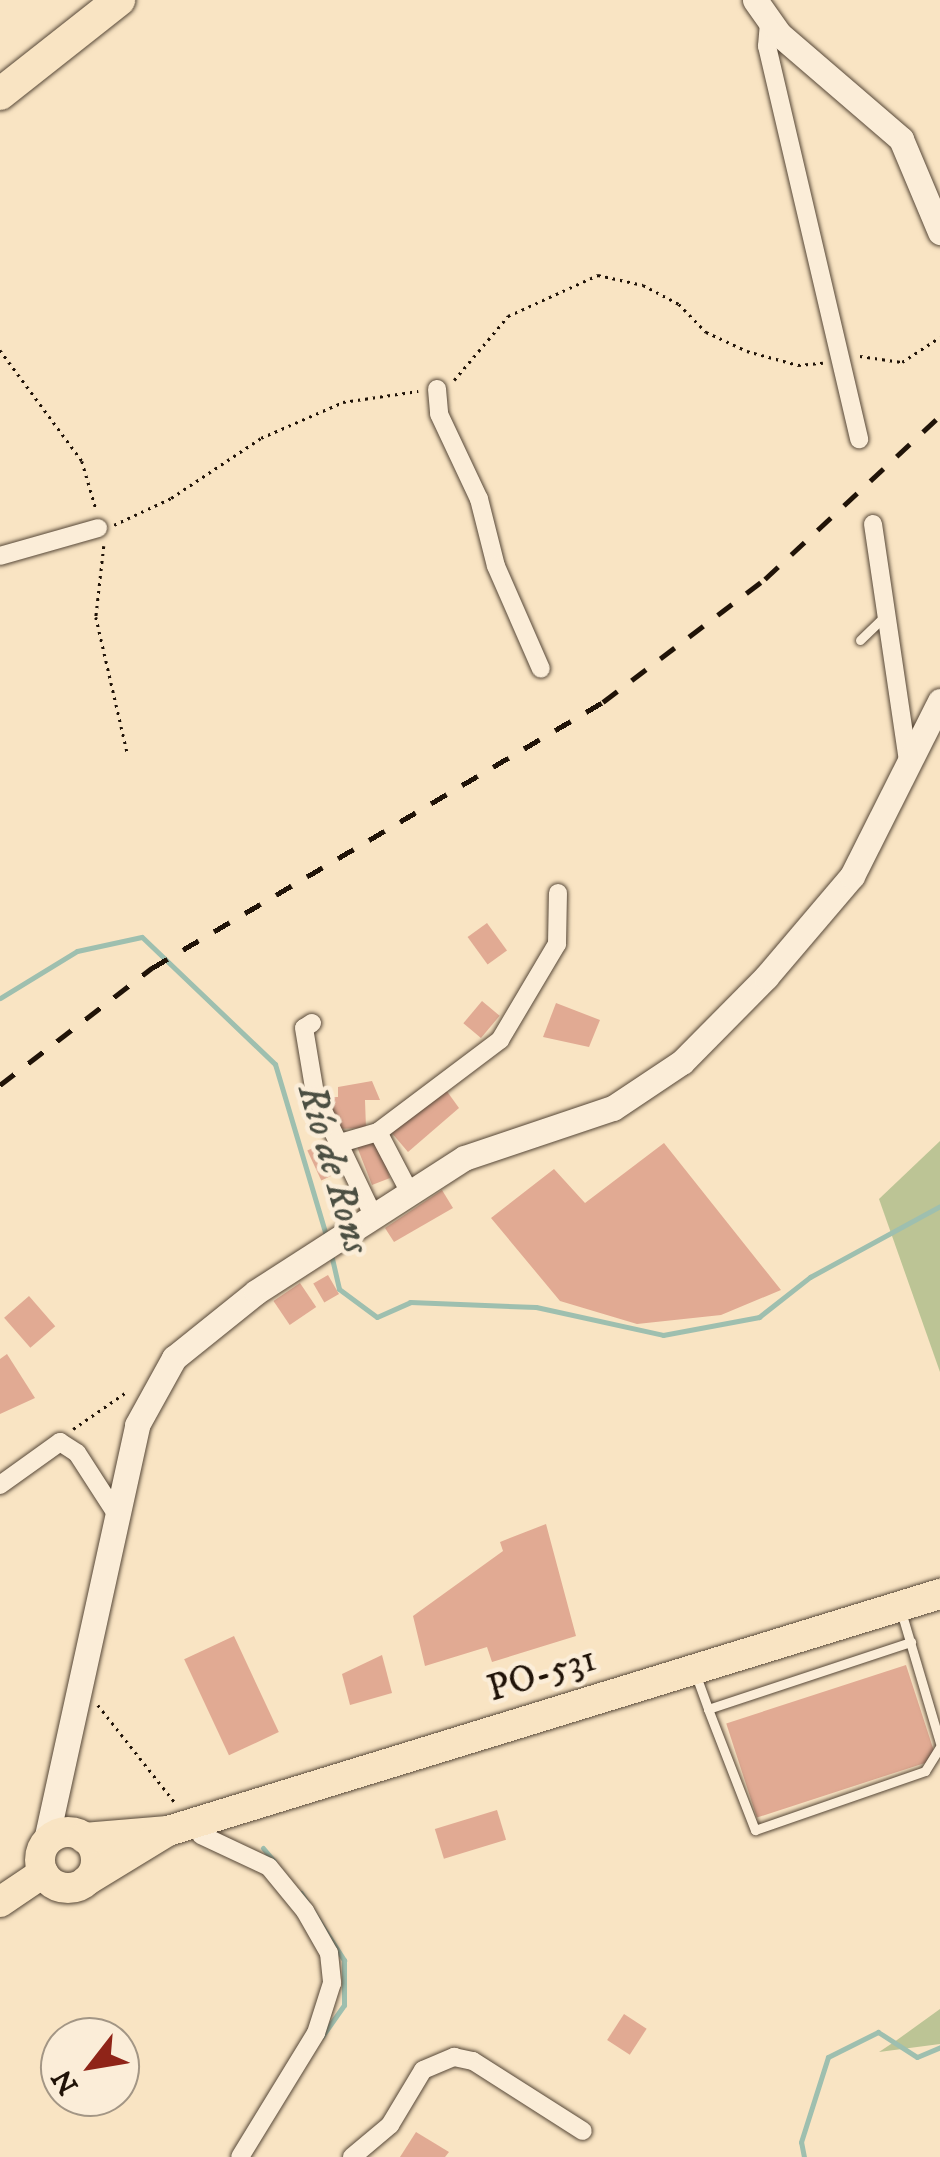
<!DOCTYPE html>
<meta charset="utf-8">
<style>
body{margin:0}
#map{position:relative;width:940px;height:2157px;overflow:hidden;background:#f9e4c3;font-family:"IM FELL DW Pica",serif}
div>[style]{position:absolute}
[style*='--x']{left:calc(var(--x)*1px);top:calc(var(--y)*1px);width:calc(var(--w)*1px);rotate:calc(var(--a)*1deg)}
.green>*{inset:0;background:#bcc495}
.stream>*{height:5px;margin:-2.5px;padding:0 2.5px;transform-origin:2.5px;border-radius:2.5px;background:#9ebfaf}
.building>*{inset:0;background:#e1aa93;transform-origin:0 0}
.path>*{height:2.5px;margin-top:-1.25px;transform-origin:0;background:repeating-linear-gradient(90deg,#201308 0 2.5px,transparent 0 7.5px)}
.roads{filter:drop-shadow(0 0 2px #564737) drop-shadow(0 0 2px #564737)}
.lane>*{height:9px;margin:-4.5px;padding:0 4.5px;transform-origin:4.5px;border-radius:4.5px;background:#fbedd8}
.street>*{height:18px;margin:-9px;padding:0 9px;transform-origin:9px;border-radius:9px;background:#fbedd8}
.secondary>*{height:25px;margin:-12.5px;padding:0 12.5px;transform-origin:12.5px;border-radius:12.5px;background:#fbedd8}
.primary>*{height:30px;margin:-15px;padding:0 15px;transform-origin:15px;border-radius:15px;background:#f9e4c3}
.primary>.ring{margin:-15px;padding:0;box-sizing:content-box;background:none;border:30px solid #f9e4c3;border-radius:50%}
.highway>*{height:32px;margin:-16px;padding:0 16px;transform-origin:16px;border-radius:16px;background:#f9e4c3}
.rail>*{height:5px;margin-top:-2.5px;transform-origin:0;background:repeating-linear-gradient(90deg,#201308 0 18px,transparent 0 36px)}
span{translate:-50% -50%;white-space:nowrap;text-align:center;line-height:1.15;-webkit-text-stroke:9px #fbedd8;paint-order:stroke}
.street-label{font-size:38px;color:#201308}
.water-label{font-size:40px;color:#4c4f42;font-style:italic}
.north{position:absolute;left:40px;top:2017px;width:100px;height:100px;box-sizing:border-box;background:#fbedd8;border:2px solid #a39685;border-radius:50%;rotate:239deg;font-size:28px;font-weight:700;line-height:40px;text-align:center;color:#201308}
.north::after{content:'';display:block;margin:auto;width:35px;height:45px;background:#8f2418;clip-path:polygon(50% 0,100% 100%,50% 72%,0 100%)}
</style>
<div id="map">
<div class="green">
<i style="clip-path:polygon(940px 1141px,940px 1372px,879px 1199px)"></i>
<i style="clip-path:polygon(940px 2009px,940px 2044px,879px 2052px,897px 2040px)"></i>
</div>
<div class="stream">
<i style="--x:0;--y:998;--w:90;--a:-31.4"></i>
<i style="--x:77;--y:951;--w:66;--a:-12.2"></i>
<i style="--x:142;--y:937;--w:184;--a:43.7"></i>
<i style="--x:275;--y:1064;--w:182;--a:73.4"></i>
<i style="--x:331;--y:1254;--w:36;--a:77"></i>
<i style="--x:339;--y:1289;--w:47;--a:36.4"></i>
<i style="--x:377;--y:1317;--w:36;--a:-24"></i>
<i style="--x:410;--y:1302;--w:126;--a:2.3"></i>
<i style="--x:536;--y:1307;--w:130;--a:12.4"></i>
<i style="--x:663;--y:1335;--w:98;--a:-10.6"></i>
<i style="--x:759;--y:1317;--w:65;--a:-38.1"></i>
<i style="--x:810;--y:1277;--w:148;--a:-28.6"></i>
<i style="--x:263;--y:1848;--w:17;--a:50"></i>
<i style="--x:301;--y:1893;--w:80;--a:57.3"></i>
<i style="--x:344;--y:1960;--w:45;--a:90"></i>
<i style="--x:344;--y:2005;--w:39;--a:125"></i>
<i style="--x:804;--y:2157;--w:15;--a:-101"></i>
<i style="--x:801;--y:2142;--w:89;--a:-72.4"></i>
<i style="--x:828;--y:2057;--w:56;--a:-26.6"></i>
<i style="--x:878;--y:2032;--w:46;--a:32.7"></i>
<i style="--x:917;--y:2057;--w:25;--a:-23"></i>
</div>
<div class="building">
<i style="left:487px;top:923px;width:34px;height:24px;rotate:54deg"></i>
<i style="left:482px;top:1001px;width:23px;height:29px;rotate:40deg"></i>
<i style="clip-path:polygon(556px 1003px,600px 1020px,589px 1047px,543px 1037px)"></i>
<i style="clip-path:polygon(372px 1081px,380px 1100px,365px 1100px,366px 1128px,335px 1129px,322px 1097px,338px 1097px,338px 1087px)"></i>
<i style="clip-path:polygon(446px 1090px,459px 1108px,408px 1152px,391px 1132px)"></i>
<i style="clip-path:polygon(377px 1136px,390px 1178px,372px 1185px,356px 1144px)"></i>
<i style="left:330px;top:1140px;width:33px;height:25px;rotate:65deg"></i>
<i style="clip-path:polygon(664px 1143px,781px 1290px,721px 1315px,637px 1324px,560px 1301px,491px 1218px,554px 1169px,585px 1203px)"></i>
<i style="clip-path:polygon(442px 1190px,453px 1208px,394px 1242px,385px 1228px)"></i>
<i style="left:328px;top:1275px;width:22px;height:17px;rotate:60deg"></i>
<i style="left:300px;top:1283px;width:29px;height:32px;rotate:56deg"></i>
<i style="left:29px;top:1296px;width:40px;height:33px;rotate:49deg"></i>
<i style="clip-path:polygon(7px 1354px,35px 1398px,0 1414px,0 1359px)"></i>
<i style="clip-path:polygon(546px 1524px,576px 1636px,492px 1662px,487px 1647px,425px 1666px,413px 1616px,503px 1551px,500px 1542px)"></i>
<i style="left:234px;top:1636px;width:106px;height:55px;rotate:65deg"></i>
<i style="clip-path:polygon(382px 1655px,392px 1693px,350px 1705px,342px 1674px)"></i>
<i style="left:906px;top:1665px;width:99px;height:189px;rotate:72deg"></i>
<i style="left:497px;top:1810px;width:31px;height:65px;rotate:73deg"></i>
<i style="left:624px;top:2014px;width:27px;height:31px;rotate:33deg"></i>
<i style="clip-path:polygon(416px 2132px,449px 2152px,445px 2157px,400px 2157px)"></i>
</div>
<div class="path">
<i style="--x:0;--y:350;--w:138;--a:53.5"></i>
<i style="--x:82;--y:461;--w:50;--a:73.7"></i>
<i style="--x:860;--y:356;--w:42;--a:8.1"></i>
<i style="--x:902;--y:362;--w:45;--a:-33.3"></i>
<i style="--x:454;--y:380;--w:84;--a:-49.8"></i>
<i style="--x:508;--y:316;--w:99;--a:-24.5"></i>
<i style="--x:598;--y:275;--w:46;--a:12.5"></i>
<i style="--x:643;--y:285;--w:41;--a:27.8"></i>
<i style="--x:679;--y:304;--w:39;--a:46"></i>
<i style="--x:706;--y:332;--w:45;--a:24.9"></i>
<i style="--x:747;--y:351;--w:53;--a:15.4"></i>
<i style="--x:798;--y:365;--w:25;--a:-5"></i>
<i style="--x:114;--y:525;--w:63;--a:-25.3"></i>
<i style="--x:171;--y:498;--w:108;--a:-33.7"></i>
<i style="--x:261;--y:438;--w:90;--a:-23.7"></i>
<i style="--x:343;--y:402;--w:76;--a:-8.3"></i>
<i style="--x:104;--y:546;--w:71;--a:96.4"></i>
<i style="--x:96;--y:617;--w:138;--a:77"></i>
<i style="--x:73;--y:1429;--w:63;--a:-34.7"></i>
<i style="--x:98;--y:1705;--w:127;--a:51.7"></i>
</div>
<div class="roads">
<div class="lane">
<i style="--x:860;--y:640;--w:36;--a:-44"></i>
<i style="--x:903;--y:1618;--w:130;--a:73.5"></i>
<i style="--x:698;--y:1681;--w:30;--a:70"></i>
<i style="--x:708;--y:1709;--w:214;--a:-18.3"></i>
<i style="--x:708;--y:1709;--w:130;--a:68.8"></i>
<i style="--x:755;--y:1830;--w:180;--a:-19.1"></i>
<i style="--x:925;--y:1771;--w:28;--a:-58"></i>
</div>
<div class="street">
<i style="--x:769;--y:23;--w:23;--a:95"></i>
<i style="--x:767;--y:46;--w:404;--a:76.8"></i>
<i style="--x:437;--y:389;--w:25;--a:85"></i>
<i style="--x:439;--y:414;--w:94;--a:64.8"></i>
<i style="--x:479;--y:499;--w:69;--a:75.8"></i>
<i style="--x:496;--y:566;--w:112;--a:66.4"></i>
<i style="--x:873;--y:524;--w:239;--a:81.6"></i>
<i style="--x:0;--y:556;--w:102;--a:-15.9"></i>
<i style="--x:312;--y:1023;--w:9;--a:148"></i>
<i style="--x:304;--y:1028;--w:67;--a:80.5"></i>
<i style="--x:315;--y:1094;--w:136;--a:64.4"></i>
<i style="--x:378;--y:1132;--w:69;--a:62.3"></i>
<i style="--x:337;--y:1144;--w:43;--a:-16.3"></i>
<i style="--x:378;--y:1132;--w:153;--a:-37"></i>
<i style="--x:500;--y:1040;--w:112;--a:-59.3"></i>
<i style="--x:557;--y:944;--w:51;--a:-88.9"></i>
<i style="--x:0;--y:1485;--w:74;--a:-35.6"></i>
<i style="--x:60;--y:1442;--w:20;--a:33"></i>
<i style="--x:77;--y:1453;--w:74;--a:57.2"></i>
<i style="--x:201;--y:1835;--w:75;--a:25.2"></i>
<i style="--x:269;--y:1867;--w:57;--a:50.7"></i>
<i style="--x:305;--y:1911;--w:48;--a:60.3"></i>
<i style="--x:329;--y:1953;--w:30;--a:84"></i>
<i style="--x:332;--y:1983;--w:52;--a:107.7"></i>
<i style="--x:316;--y:2033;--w:145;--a:121.5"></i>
<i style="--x:352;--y:2157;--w:50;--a:-40.1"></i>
<i style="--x:390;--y:2125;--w:64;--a:-59"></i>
<i style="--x:423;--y:2070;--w:34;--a:-23"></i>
<i style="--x:454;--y:2057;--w:19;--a:12"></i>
<i style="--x:473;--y:2061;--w:130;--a:32.5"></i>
</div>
<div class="secondary">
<i style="--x:755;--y:0;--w:42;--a:54.8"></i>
<i style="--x:779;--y:34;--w:161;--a:40.7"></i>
<i style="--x:901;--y:139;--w:101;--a:67.2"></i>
<i style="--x:45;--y:1845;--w:430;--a:-77.6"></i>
<i style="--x:137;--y:1425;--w:77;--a:-61.1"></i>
<i style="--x:174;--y:1358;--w:105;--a:-38.8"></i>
<i style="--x:256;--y:1292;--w:247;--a:-32.8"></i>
<i style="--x:464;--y:1158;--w:157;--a:-18.6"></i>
<i style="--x:613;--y:1108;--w:83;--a:-33.7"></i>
<i style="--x:682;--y:1062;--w:120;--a:-45.3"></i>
<i style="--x:766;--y:977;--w:133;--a:-49.6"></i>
<i style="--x:852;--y:876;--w:196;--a:-63.3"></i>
</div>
<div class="primary">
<i class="ring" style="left:40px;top:1832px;width:26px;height:26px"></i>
<i style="--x:84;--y:1838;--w:84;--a:-4.8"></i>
<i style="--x:168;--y:1831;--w:808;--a:-17.07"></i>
<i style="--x:86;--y:1881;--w:96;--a:-31.4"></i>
<i style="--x:0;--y:1902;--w:52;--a:-34"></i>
</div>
<div class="highway">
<i style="--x:0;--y:94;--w:152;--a:-38.3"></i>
</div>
</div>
<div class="rail">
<i style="--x:0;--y:1085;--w:192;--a:-37.6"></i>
<i style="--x:152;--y:968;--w:524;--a:-30.53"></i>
<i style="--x:603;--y:702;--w:203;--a:-37.2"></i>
<i style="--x:765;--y:579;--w:239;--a:-43"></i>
</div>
<div class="street-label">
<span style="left:542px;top:1675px;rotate:-17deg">PO-531</span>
</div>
<div class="water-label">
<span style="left:333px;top:1169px;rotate:74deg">Río de Rons</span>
</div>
<div class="north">N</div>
</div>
